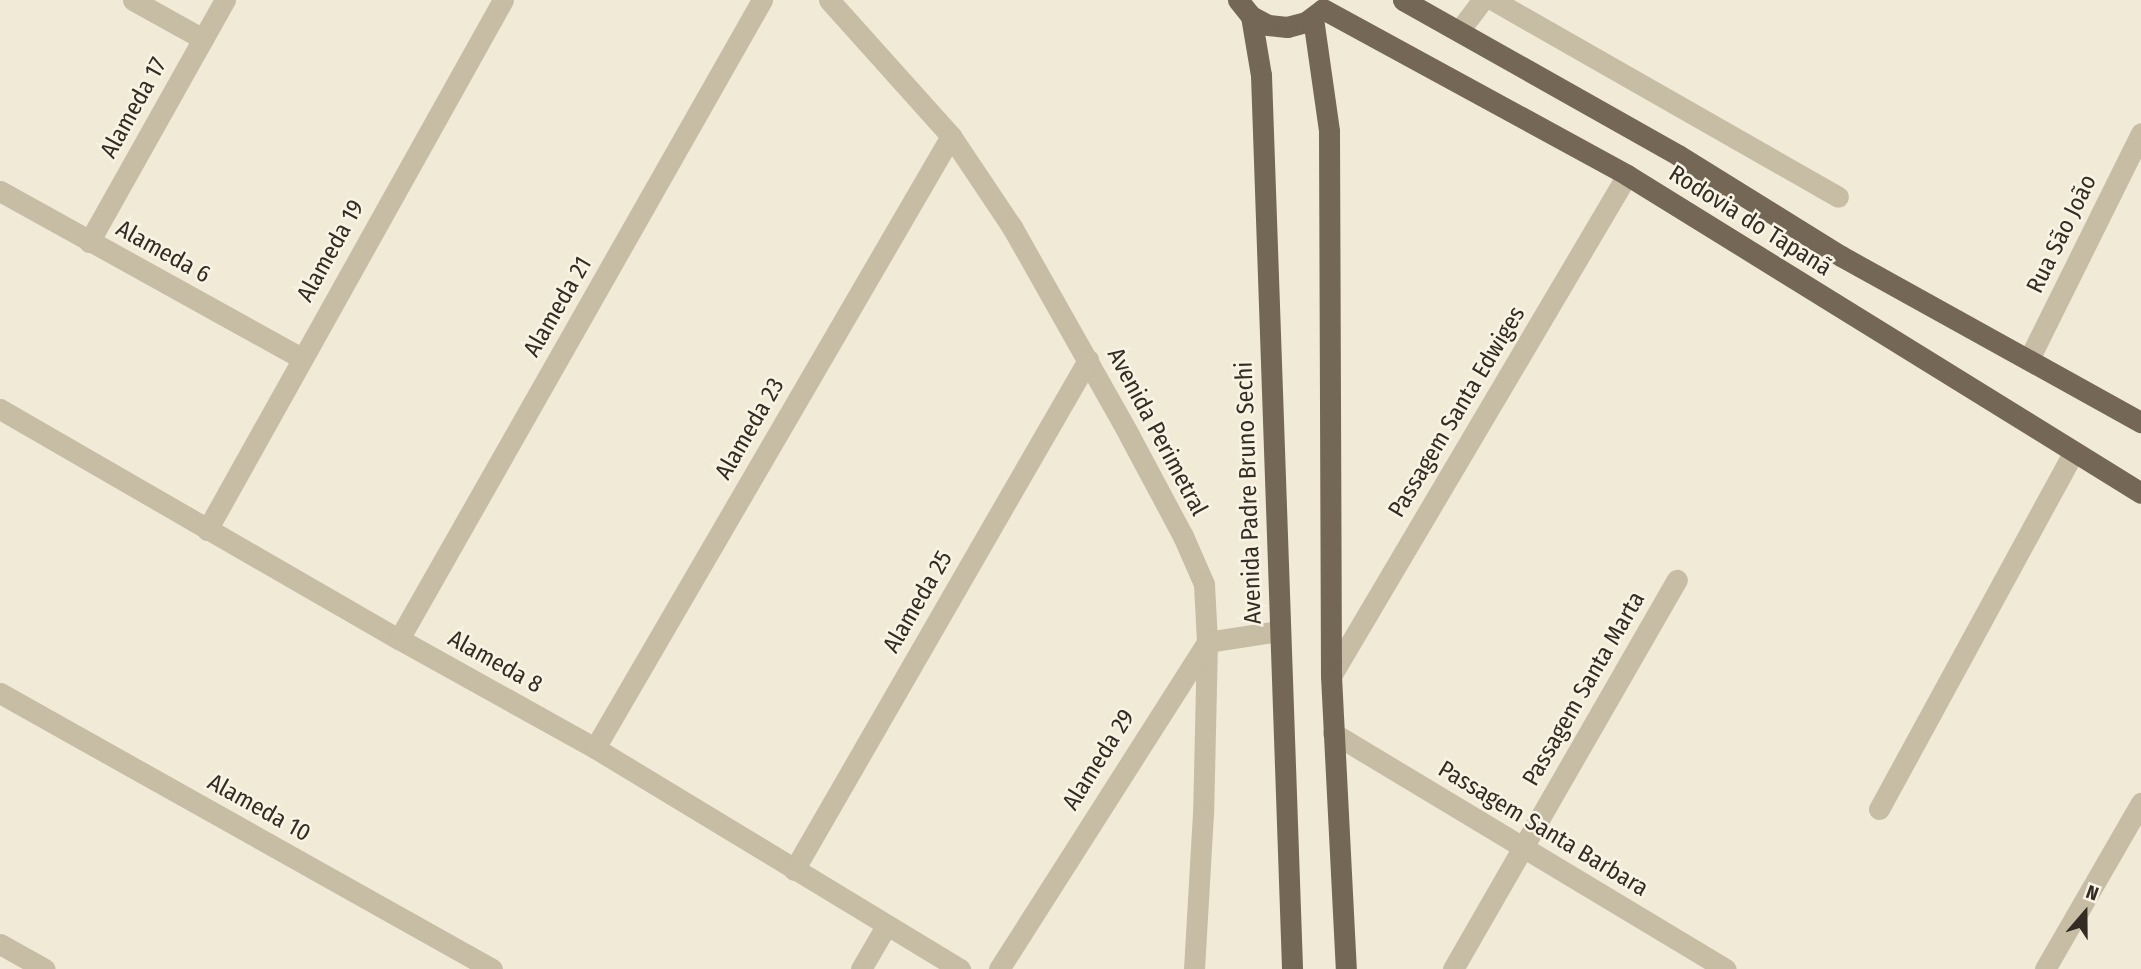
<!DOCTYPE html>
<meta charset="utf-8">
<style>
body{margin:0}
#map{position:relative;width:2141px;height:969px;overflow:hidden;background:#f0ead7;font-family:"Fira Sans Condensed",sans-serif}
div>[style]{position:absolute}
[style*='--x']{left:calc(var(--x)*1px);top:calc(var(--y)*1px);width:calc(var(--w)*1px);rotate:calc(var(--a)*1deg)}
.minor>*{height:21px;margin:-10.5px;padding:0 10.5px;transform-origin:10.5px;border-radius:10.5px;background:#c7bca4}
.major>*{height:21px;margin:-10.5px;padding:0 10.5px;transform-origin:10.5px;border-radius:10.5px;background:#746756}
span{translate:-50% -50%;white-space:nowrap;text-align:center;line-height:1.15;-webkit-text-stroke:5px #f8f3e3;paint-order:stroke}
.street-label{font-size:24px;color:#322c25}
.north{position:absolute;left:2050px;top:878px;width:70px;height:70px;-webkit-text-stroke:5px #f8f3e3;paint-order:stroke;rotate:20deg;font-size:19px;font-weight:700;line-height:28px;text-align:center;color:#322c25}
.north::after{content:'';display:block;margin:auto;width:24px;height:32px;background:#322c25;clip-path:polygon(50% 0,100% 100%,50% 72%,0 100%)}
</style>
<div id="map">
<div class="minor">
<i style="--x:133;--y:0;--w:80;--a:29.1"></i>
<i style="--x:829;--y:0;--w:183;--a:48.1"></i>
<i style="--x:951;--y:136;--w:110;--a:56.2"></i>
<i style="--x:1012;--y:227;--w:239;--a:60.6"></i>
<i style="--x:1129;--y:435;--w:115;--a:61.9"></i>
<i style="--x:1183;--y:536;--w:52;--a:66.4"></i>
<i style="--x:1204;--y:584;--w:58;--a:87"></i>
<i style="--x:1207;--y:642;--w:171;--a:91.3"></i>
<i style="--x:1203;--y:813;--w:156;--a:93.3"></i>
<i style="--x:1493;--y:0;--w:397;--a:29.7"></i>
<i style="--x:1459;--y:31;--w:39;--a:-53"></i>
<i style="--x:0;--y:191;--w:344;--a:29"></i>
<i style="--x:89;--y:242;--w:278;--a:-60.7"></i>
<i style="--x:2029;--y:359;--w:252;--a:-63.6"></i>
<i style="--x:0;--y:409;--w:461;--a:30"></i>
<i style="--x:399;--y:639;--w:224;--a:29.1"></i>
<i style="--x:595;--y:748;--w:427;--a:31.2"></i>
<i style="--x:207;--y:530;--w:607;--a:-60.82"></i>
<i style="--x:399;--y:639;--w:735;--a:-60.4"></i>
<i style="--x:1331;--y:676;--w:582;--a:-59.42"></i>
<i style="--x:0;--y:693;--w:564;--a:29.29"></i>
<i style="--x:1333;--y:733;--w:458;--a:31"></i>
<i style="--x:595;--y:748;--w:708;--a:-59.81"></i>
<i style="--x:1879;--y:809;--w:407;--a:-61.4"></i>
<i style="--x:794;--y:870;--w:589;--a:-60.04"></i>
<i style="--x:0;--y:944;--w:51;--a:29.1"></i>
<i style="--x:861;--y:969;--w:50;--a:-59.8"></i>
<i style="--x:999;--y:969;--w:388;--a:-57.5"></i>
<i style="--x:1207;--y:642;--w:73;--a:-8.7"></i>
<i style="--x:1453;--y:969;--w:449;--a:-60.1"></i>
<i style="--x:2045;--y:969;--w:192;--a:-60"></i>
</div>
<div class="major">
<i style="--x:1238;--y:0;--w:21;--a:51"></i>
<i style="--x:1251;--y:16;--w:19;--a:28"></i>
<i style="--x:1268;--y:25;--w:19;--a:6"></i>
<i style="--x:1287;--y:27;--w:20;--a:-15"></i>
<i style="--x:1306;--y:22;--w:20;--a:-37"></i>
<i style="--x:1403;--y:0;--w:316;--a:29.4"></i>
<i style="--x:1678;--y:155;--w:192;--a:31.8"></i>
<i style="--x:1841;--y:256;--w:343;--a:29"></i>
<i style="--x:1323;--y:9;--w:346;--a:28.6"></i>
<i style="--x:1627;--y:175;--w:604;--a:31.74"></i>
<i style="--x:1251;--y:16;--w:60;--a:80.4"></i>
<i style="--x:1261;--y:75;--w:895;--a:88.01"></i>
<i style="--x:1313;--y:18;--w:114;--a:81.9"></i>
<i style="--x:1329;--y:131;--w:545;--a:89.79"></i>
<i style="--x:1331;--y:676;--w:293;--a:87.1"></i>
</div>
<div class="street-label">
<span style="left:134px;top:108px;rotate:-61deg">Alameda 17</span>
<span style="left:1750px;top:221px;rotate:32deg">Rodovia do Tapanã</span>
<span style="left:2062px;top:234px;rotate:-64deg">Rua São João</span>
<span style="left:331px;top:251px;rotate:-61deg">Alameda 19</span>
<span style="left:163px;top:252px;rotate:29deg">Alameda 6</span>
<span style="left:558px;top:307px;rotate:-60deg">Alameda 21</span>
<span style="left:1457px;top:412px;rotate:-59deg">Passagem Santa Edwiges</span>
<span style="left:750px;top:429px;rotate:-60deg">Alameda 23</span>
<span style="left:1157px;top:432px;rotate:62deg">Avenida Perimetral</span>
<span style="left:1249px;top:493px;rotate:-92deg">Avenida Padre Bruno Sechi</span>
<span style="left:918px;top:602px;rotate:-60deg">Alameda 25</span>
<span style="left:495px;top:662px;rotate:29deg">Alameda 8</span>
<span style="left:1584px;top:689px;rotate:-60deg">Passagem Santa Marta</span>
<span style="left:1099px;top:760px;rotate:-58deg">Alameda 29</span>
<span style="left:259px;top:808px;rotate:29deg">Alameda 10</span>
<span style="left:1543px;top:829px;rotate:31deg">Passagem Santa Barbara</span>
</div>
<div class="north">N</div>
</div>
